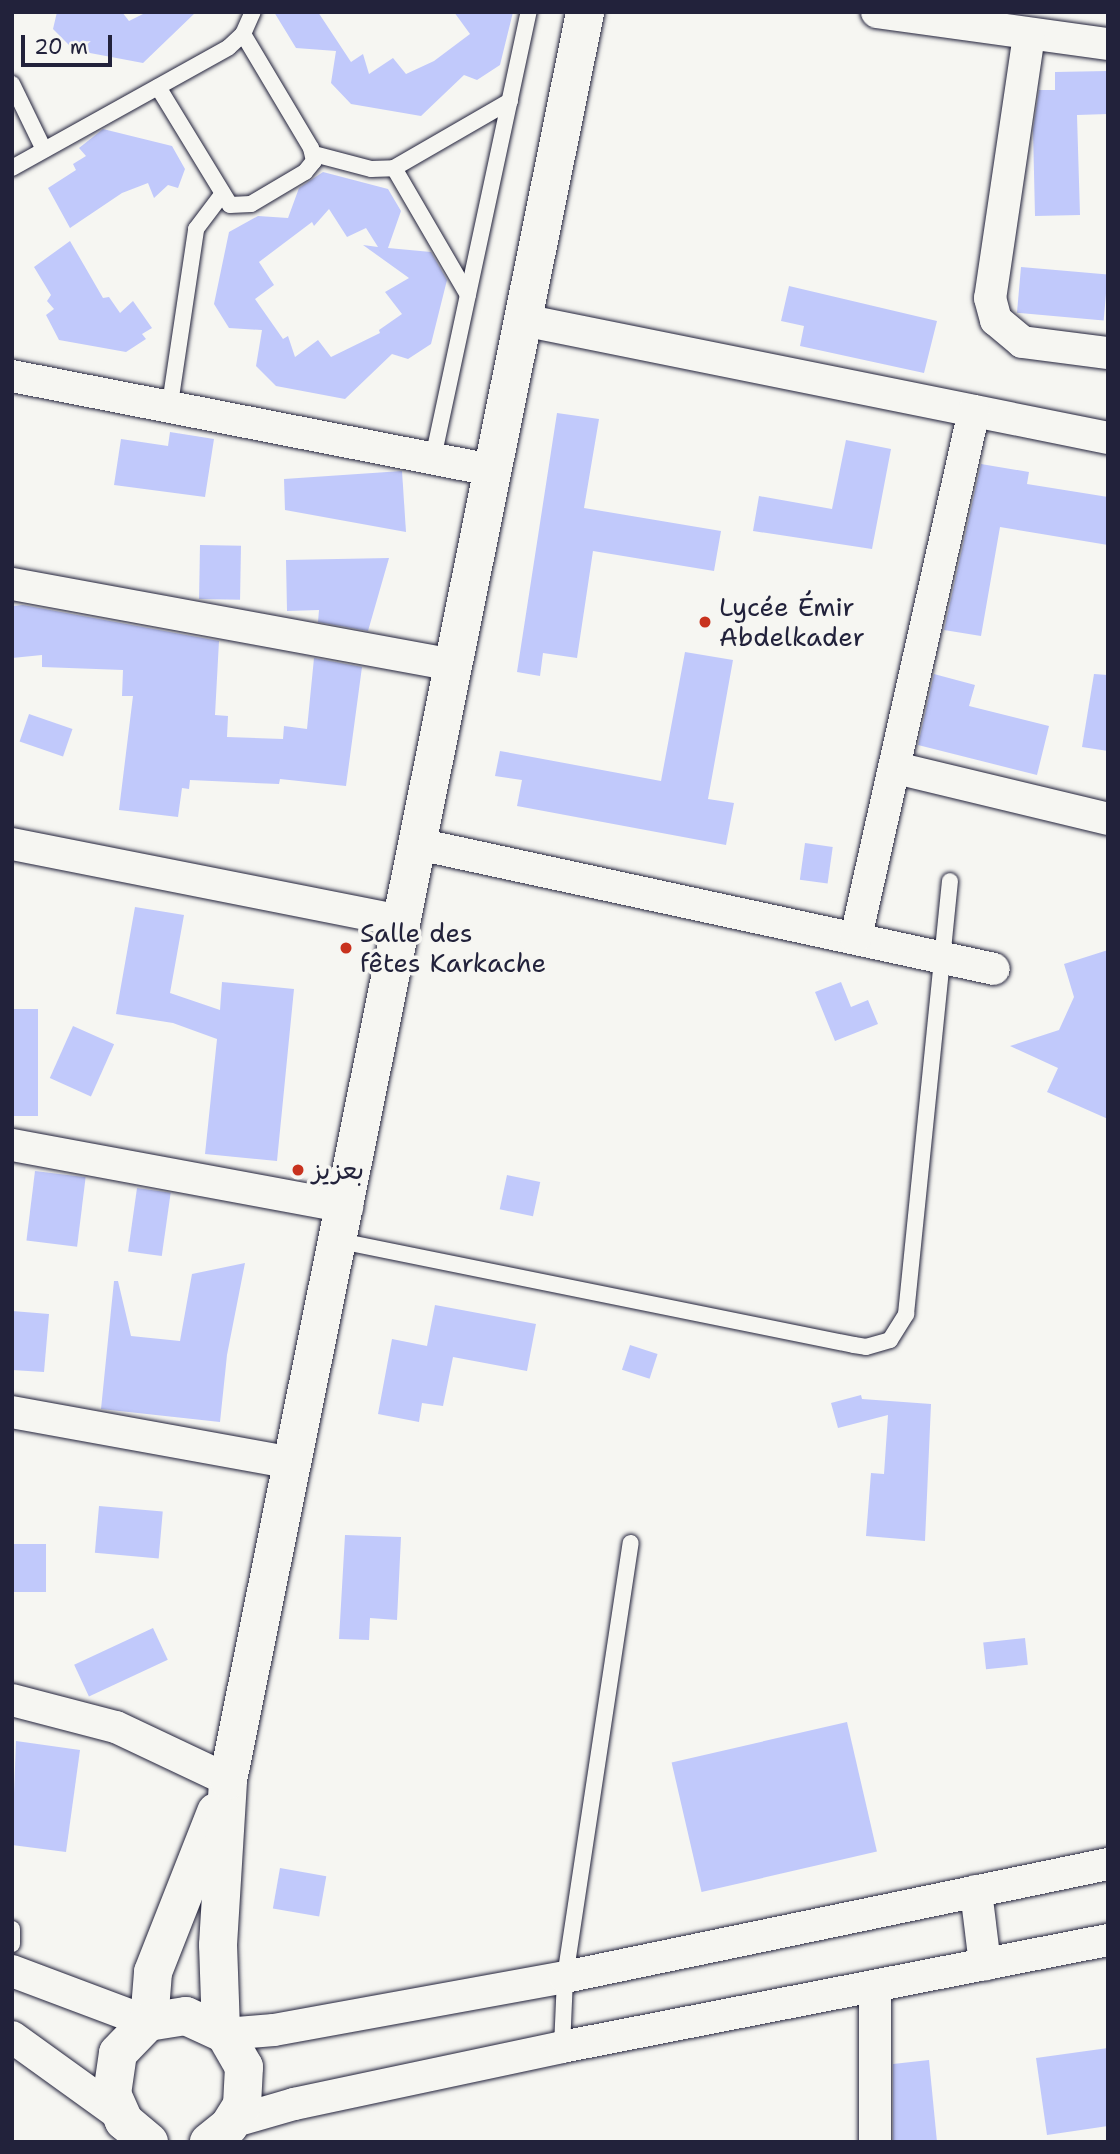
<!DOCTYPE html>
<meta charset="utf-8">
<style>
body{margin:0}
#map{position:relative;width:1120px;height:2154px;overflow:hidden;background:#f6f6f2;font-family:"Shantell Sans","Playpen Sans Arabic",sans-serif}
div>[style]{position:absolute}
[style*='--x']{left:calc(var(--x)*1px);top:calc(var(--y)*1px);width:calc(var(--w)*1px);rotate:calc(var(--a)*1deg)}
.building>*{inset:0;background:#c1c9fb;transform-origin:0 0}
.roads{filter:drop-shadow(0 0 2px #22223b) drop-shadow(0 0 2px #22223b)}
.service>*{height:16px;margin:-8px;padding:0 8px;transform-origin:8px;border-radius:8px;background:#f6f6f2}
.minor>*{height:32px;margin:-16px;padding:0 16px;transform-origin:16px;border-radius:16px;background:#f6f6f2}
.secondary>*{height:38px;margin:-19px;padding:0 19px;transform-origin:19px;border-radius:19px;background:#f6f6f2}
.dots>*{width:19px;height:19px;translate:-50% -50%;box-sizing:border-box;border:4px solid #f6f6f2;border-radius:50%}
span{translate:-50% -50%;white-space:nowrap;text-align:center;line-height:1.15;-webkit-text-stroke:7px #f6f6f2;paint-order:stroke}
.poi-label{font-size:26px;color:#22223b}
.left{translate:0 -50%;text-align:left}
.frame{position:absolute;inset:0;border:14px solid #22223b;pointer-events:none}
.scale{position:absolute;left:21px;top:35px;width:91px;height:32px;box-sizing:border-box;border:4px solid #22223b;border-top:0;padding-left:9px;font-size:21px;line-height:24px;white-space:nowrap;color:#22223b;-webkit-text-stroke:5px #f6f6f2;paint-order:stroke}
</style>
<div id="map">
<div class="building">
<i style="clip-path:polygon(57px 12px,122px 12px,129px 21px,147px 12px,196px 12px,143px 63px,74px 50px,53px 29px)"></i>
<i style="clip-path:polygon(274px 12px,318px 12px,351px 62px,363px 54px,369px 74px,393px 58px,406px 74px,434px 61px,470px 34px,454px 12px,513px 12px,500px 65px,477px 80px,464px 75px,421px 116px,351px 104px,331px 83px,336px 51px,296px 48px)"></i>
<i style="clip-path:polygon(1108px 71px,1108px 114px,1077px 115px,1080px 215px,1035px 216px,1033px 130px,1039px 90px,1055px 90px,1055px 72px)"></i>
<i style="clip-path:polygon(103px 129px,172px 146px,185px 169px,178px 188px,168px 185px,154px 198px,148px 183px,122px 193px,70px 228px,48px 188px,76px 170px,73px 164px,86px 156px,79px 148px)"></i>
<i style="clip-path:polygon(evenodd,323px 172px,388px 189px,401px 211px,388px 248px,431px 252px,447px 280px,431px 344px,408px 359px,392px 354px,345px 399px,276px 386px,256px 366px,262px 330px,229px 328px,214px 304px,229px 232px,258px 216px,288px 218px,299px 188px,323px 172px,329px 209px,347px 237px,366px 228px,378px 247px,363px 245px,409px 278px,385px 292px,402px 314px,379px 330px,380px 333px,331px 357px,318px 340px,295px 357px,288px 336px,283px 339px,255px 299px,274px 285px,259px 262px,312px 222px,314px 226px,329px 209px)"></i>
<i style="clip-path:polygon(70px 241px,103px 298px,109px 297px,120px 313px,133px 301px,152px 328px,142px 334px,146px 339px,126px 352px,59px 340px,46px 315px,54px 309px,47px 301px,51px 295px,34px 267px)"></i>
<i style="left:1021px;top:267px;width:87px;height:46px;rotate:5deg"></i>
<i style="clip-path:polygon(789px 286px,937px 321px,924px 373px,800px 346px,804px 326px,781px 321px)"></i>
<i style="clip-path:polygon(557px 413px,599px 419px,584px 508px,721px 531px,714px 571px,593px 551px,577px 658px,543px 653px,540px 676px,517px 672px)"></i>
<i style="clip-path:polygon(170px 432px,214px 439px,205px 497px,114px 485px,121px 439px,168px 446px)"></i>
<i style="clip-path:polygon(846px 440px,891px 449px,872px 549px,753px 531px,759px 496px,832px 509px)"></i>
<i style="clip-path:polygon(981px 464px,1029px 472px,1027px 484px,1108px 497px,1108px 545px,1000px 527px,981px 636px,944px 630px)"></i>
<i style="clip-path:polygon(402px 471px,406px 532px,285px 510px,284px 479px)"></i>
<i style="left:200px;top:545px;width:41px;height:54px;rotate:1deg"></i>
<i style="clip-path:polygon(389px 558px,368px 631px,318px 622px,319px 610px,287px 611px,286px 560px)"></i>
<i style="clip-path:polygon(23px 605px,219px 641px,215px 715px,228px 716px,227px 737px,283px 739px,284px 726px,307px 729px,314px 658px,362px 667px,346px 786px,280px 779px,279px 784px,190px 780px,189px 789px,182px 788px,178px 817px,119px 810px,133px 696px,122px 696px,123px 670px,42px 667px,42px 655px,12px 658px,12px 606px)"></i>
<i style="clip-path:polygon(685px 652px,733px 660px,708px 799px,734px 803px,726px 845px,517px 806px,522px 780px,495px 776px,500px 751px,661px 781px)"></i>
<i style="clip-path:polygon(934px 674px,975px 685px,969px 706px,1049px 726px,1037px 775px,918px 745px)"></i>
<i style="clip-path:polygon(1094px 674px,1108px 675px,1108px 751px,1082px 747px)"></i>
<i style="left:29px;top:714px;width:46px;height:29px;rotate:19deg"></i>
<i style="left:805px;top:843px;width:28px;height:37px;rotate:8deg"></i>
<i style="clip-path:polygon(135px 907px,184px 915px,170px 993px,220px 1010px,222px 982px,294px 989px,277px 1161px,205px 1154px,217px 1039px,173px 1023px,116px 1014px)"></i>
<i style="clip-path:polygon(1108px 950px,1108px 1119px,1047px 1092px,1058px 1068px,1010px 1046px,1059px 1030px,1074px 997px,1064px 964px)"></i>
<i style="clip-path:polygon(841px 982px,851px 1007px,868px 1000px,878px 1024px,835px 1041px,815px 992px)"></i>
<i style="left:38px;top:1009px;width:107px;height:25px;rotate:90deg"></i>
<i style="left:73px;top:1026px;width:45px;height:57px;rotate:24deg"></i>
<i style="left:35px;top:1171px;width:51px;height:70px;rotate:7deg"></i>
<i style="left:507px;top:1175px;width:34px;height:35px;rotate:12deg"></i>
<i style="left:137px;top:1188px;width:34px;height:64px;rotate:8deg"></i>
<i style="clip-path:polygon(245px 1263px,227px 1355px,220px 1422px,101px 1409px,114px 1281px,118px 1281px,131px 1336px,180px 1341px,192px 1274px)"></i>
<i style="clip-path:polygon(435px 1305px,536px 1324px,527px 1371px,453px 1357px,443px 1406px,422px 1403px,419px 1422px,378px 1414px,392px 1339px,427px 1346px)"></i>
<i style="clip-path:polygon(12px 1311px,49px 1314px,44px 1372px,12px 1370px)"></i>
<i style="left:630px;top:1345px;width:29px;height:26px;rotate:18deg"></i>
<i style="clip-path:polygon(861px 1395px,862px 1399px,931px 1404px,925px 1541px,866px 1536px,871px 1473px,884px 1474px,888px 1415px,838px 1428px,831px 1403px)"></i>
<i style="left:99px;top:1506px;width:64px;height:47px;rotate:5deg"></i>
<i style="clip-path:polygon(345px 1535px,401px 1537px,397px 1620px,370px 1618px,369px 1640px,339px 1639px)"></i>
<i style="left:12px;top:1544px;width:34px;height:48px"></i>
<i style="left:153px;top:1628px;width:35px;height:87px;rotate:65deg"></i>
<i style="left:1025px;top:1638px;width:27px;height:42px;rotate:84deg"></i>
<i style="left:847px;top:1722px;width:133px;height:180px;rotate:77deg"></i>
<i style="clip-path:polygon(16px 1741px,80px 1750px,66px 1852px,12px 1845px)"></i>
<i style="left:280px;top:1868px;width:47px;height:41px;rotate:10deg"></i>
<i style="clip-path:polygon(1108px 2048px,1108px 2126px,1047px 2135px,1036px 2058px)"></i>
<i style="clip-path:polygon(929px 2060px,937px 2142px,893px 2142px,893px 2064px)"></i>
</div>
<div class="roads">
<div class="service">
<i style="--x:12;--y:84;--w:73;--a:64.1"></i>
<i style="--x:158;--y:87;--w:138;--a:58.6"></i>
<i style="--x:230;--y:205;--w:21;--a:-3"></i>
<i style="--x:251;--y:204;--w:63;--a:-30.7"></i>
<i style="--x:305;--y:172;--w:14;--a:-51"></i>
<i style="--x:314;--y:161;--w:13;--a:-103"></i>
<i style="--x:311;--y:148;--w:133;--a:-120.8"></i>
<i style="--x:314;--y:154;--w:59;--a:14.7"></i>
<i style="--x:371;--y:169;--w:23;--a:-2"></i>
<i style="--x:394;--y:168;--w:134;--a:-30"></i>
<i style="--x:12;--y:168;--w:248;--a:-29.1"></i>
<i style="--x:229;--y:47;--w:19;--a:-43"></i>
<i style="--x:243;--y:34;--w:24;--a:-66"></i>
<i style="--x:394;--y:168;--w:147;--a:59.8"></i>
<i style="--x:170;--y:404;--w:177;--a:-81.5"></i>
<i style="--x:196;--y:229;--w:41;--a:-52.9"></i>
<i style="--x:433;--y:458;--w:456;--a:-77.9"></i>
<i style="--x:340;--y:1241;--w:524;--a:11.44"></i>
<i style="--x:854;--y:1345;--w:12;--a:9"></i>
<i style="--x:866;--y:1347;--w:25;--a:-16"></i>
<i style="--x:890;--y:1340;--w:31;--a:-58"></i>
<i style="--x:906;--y:1314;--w:435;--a:-84.2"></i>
<i style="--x:12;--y:1929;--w:15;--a:90"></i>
<i style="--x:562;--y:2047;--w:70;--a:-87.5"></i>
<i style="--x:565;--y:1977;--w:439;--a:-81.4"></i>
</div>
<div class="minor">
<i style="--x:877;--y:12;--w:233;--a:7.9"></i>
<i style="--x:1029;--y:35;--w:266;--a:98.4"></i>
<i style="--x:990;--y:298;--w:23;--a:75"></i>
<i style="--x:996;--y:320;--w:34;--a:40"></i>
<i style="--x:1022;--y:342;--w:87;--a:7.3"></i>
<i style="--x:523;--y:320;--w:597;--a:11.4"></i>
<i style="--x:12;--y:376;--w:490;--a:11.1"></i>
<i style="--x:12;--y:584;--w:448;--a:10.4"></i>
<i style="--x:896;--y:768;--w:218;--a:13.5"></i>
<i style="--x:12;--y:844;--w:398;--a:11.2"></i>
<i style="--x:418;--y:844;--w:589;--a:12.24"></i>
<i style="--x:856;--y:937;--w:539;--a:-77.36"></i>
<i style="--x:12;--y:1145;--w:341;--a:10.5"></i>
<i style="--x:12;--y:1412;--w:286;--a:10.3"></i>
<i style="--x:12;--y:1700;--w:107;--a:14.6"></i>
<i style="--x:116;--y:1727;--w:124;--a:25.3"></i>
<i style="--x:976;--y:1891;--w:74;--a:83"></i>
<i style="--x:12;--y:1971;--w:145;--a:20.6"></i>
<i style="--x:225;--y:2034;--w:49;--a:-4.7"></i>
<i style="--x:274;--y:2030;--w:296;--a:-10.3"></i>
<i style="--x:565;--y:1977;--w:555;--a:-11.76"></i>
<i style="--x:12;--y:2037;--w:133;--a:35.8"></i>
<i style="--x:232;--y:2122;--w:65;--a:-16.2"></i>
<i style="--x:294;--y:2104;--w:274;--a:-12"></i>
<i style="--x:562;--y:2047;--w:556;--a:-11.09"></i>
<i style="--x:875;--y:2142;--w:156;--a:-90"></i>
</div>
<div class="secondary">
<i style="--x:149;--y:2022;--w:50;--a:-85.4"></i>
<i style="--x:153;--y:1972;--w:172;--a:-68.5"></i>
<i style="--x:221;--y:2030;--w:85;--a:-92"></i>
<i style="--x:218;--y:1945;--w:165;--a:-86.5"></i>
<i style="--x:228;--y:1780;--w:1804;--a:-78.58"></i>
<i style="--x:149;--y:2142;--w:33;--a:-140"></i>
<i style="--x:124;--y:2121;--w:30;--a:-114"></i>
<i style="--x:112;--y:2094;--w:41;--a:-81.7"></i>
<i style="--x:118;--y:2053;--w:43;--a:-45.9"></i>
<i style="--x:148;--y:2022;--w:38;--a:-9"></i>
<i style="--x:186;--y:2016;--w:43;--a:24.8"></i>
<i style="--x:225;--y:2034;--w:38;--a:60"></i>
<i style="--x:244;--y:2067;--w:38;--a:93"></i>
<i style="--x:242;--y:2105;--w:25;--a:122"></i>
<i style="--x:229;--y:2126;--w:26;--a:141"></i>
</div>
</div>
<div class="dots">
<i style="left:705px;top:622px;background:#c8321e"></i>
<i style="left:346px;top:948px;background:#c8321e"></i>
<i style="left:298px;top:1170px;background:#c8321e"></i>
</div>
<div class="poi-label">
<span class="left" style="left:719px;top:622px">Lycée Émir<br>Abdelkader</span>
<span class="left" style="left:360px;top:948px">Salle des<br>fêtes Karkache</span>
<span class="left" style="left:312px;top:1170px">بعزيز</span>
</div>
<div class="frame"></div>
<div class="scale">20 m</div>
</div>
